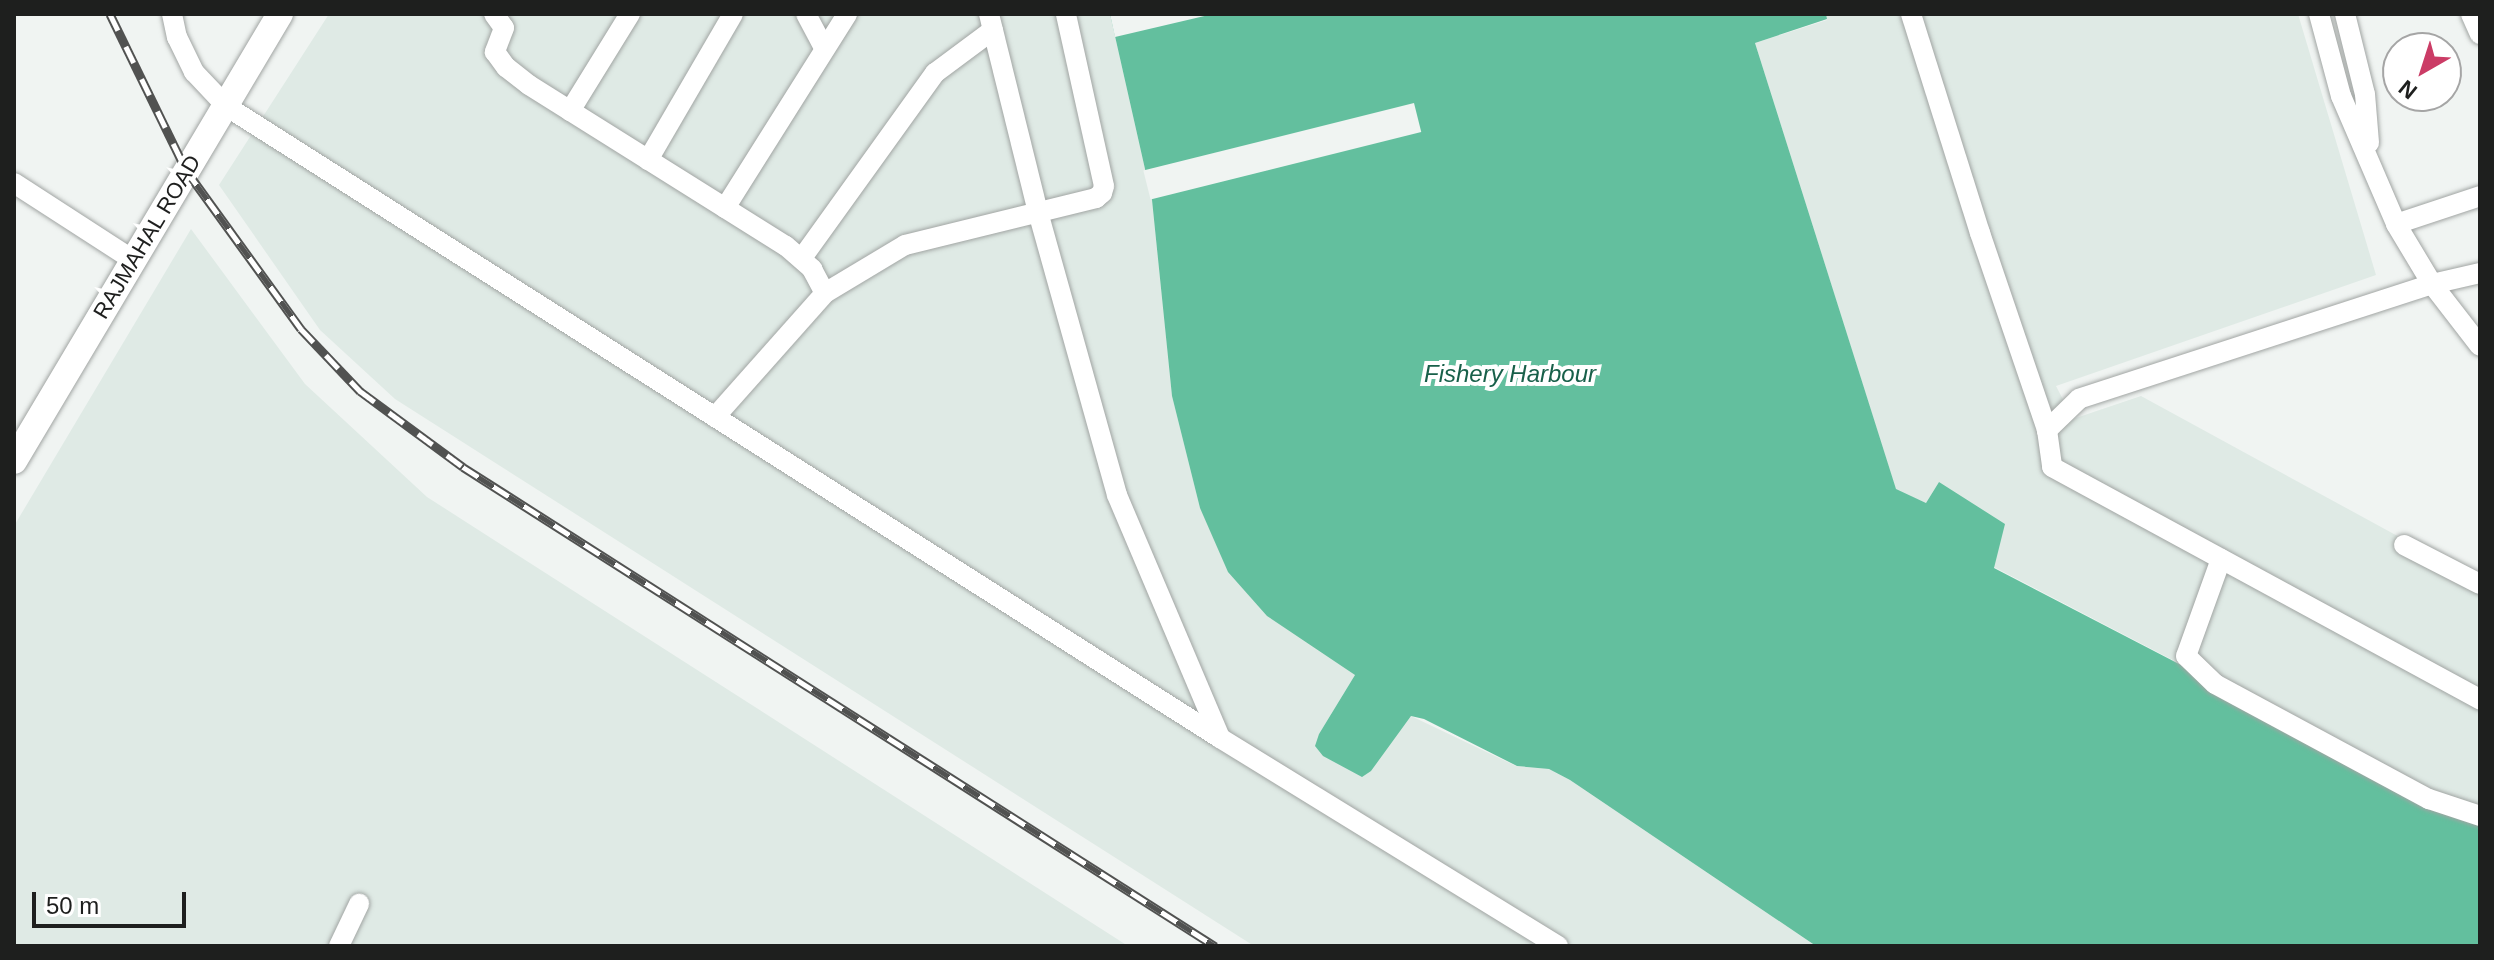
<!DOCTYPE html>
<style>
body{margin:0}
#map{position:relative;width:2494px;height:960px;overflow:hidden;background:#f0f4f2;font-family:Helvetica,sans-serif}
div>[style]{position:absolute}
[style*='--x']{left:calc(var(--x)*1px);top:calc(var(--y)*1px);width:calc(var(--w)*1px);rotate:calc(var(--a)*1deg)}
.built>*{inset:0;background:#dfeae5}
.water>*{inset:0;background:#63bf9e}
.pier>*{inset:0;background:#f0f4f2;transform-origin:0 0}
.roads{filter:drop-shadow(0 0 2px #a1a5a3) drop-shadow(0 0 2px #a1a5a3)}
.minor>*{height:20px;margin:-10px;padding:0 10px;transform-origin:10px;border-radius:10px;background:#fff}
.major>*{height:26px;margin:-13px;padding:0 13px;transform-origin:13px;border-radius:13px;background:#fff}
.rail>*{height:9px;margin-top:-4.5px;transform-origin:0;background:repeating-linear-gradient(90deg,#fff 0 18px,#515251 0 36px);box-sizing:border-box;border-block:2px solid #515251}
span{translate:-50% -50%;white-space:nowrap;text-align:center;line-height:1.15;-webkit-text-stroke:8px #fff;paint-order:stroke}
.street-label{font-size:22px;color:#1e1f1e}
.water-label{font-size:24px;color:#18604a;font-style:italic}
.frame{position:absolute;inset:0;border:16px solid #1e1f1e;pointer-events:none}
.north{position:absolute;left:2382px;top:32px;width:80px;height:80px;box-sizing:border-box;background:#fff;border:2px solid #a5a5a5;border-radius:50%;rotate:219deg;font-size:22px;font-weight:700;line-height:32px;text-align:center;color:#1e1f1e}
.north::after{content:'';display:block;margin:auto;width:28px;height:36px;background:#cb3c66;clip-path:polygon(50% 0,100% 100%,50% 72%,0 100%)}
.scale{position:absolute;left:32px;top:892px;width:154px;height:36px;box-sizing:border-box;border:4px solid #1e1f1e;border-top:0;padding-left:10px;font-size:24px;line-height:28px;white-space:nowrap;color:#1e1f1e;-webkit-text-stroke:6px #fff;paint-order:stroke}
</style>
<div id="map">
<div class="built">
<i style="clip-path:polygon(329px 14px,1110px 14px,1152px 200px,1172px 396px,1200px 508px,1313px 644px,1355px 675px,1319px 734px,1405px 724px,1411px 716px,1516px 766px,1549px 769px,1570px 780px,1816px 946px,1254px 946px,395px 399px,320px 330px,219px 185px)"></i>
<i style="clip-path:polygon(1826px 14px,2298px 14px,2376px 275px,2056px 386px,2073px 419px,2141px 396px,2480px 581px,2480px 820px,1994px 567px,1939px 482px,1926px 503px,1896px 490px,1755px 43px,1827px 20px)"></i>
<i style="clip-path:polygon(191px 229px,305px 384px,427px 497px,1128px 946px,14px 946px,14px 526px)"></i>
</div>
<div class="water">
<i style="clip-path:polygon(1110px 14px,1826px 14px,1827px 19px,1755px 43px,1896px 489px,1926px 503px,1939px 482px,2005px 524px,1994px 568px,2480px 820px,2480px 946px,1816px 946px,1570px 780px,1549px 769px,1517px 766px,1424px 719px,1411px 716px,1371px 771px,1362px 777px,1323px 756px,1315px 746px,1319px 734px,1355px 675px,1267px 616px,1228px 572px,1200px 508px,1172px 396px,1152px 200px)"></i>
</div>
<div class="pier">
<i style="clip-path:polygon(1110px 14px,1213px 14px,1115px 37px)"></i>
<i style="left:1414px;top:103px;width:30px;height:279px;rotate:76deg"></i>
</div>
<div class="roads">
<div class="minor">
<i style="--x:172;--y:14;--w:24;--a:78"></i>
<i style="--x:177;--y:37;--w:39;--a:64"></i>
<i style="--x:194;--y:72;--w:47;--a:46.7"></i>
<i style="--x:226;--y:106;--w:1178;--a:32.45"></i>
<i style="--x:1220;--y:738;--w:397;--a:31.6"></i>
<i style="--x:494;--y:14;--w:17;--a:54"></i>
<i style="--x:504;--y:28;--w:26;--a:111"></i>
<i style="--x:495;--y:52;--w:19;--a:54"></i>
<i style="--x:506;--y:67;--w:29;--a:38"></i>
<i style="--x:529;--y:85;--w:303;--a:32.1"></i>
<i style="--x:786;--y:246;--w:35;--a:41"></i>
<i style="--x:812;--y:269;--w:27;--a:62"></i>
<i style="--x:806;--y:14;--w:38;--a:62"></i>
<i style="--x:989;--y:14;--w:204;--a:76.1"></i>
<i style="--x:1038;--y:212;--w:294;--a:74.4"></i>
<i style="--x:1117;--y:495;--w:264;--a:67"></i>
<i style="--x:1911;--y:14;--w:230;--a:72.5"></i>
<i style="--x:1980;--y:233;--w:208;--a:71.2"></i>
<i style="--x:2319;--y:14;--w:85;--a:75"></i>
<i style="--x:2341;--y:96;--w:139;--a:66.7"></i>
<i style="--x:2396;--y:224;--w:70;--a:59"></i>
<i style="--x:2432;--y:284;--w:78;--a:52.3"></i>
<i style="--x:2345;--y:14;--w:82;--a:76"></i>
<i style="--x:2365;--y:94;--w:49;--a:85.3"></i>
<i style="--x:2471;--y:14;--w:22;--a:66"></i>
<i style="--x:570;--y:111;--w:114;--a:-58.3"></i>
<i style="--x:648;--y:160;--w:169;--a:-59.8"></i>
<i style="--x:14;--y:183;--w:142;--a:32.9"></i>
<i style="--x:725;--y:208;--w:229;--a:-57.8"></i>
<i style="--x:2396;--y:224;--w:89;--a:-18.4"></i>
<i style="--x:802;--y:258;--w:228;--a:-54.3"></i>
<i style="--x:935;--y:73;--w:72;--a:-36.6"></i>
<i style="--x:2480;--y:273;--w:49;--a:167.1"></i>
<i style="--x:2432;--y:284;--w:371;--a:162"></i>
<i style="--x:2079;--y:399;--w:45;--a:135.9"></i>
<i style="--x:2047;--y:430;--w:37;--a:82"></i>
<i style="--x:2052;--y:467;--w:487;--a:28.5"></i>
<i style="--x:715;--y:417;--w:166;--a:-48.4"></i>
<i style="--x:825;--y:293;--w:93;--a:-31"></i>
<i style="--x:905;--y:245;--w:197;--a:-13.8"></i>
<i style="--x:1096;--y:198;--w:8;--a:-40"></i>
<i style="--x:1102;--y:193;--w:7;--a:-74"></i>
<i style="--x:1104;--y:186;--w:176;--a:-102.5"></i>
<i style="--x:2404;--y:545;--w:85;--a:27.2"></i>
<i style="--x:2221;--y:559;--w:103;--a:109.8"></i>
<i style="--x:2186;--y:656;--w:40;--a:44"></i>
<i style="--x:2215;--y:684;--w:243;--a:28.3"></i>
<i style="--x:2429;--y:799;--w:54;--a:18.4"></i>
<i style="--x:339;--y:946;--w:47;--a:-64.5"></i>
</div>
<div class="major">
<i style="--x:14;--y:461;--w:520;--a:-59.24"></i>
</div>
</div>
<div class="rail">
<i style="--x:110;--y:14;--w:174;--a:64"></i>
<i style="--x:186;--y:170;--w:196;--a:54.1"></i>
<i style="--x:301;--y:329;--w:86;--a:46.4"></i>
<i style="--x:360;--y:391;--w:128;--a:36.4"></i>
<i style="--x:463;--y:467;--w:892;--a:32.5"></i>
</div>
<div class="street-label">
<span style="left:147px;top:237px;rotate:-59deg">RAJMAHAL ROAD</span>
</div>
<div class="water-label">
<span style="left:1510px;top:374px">Fishery Harbour</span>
</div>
<div class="frame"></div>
<div class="north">N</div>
<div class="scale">50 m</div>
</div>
